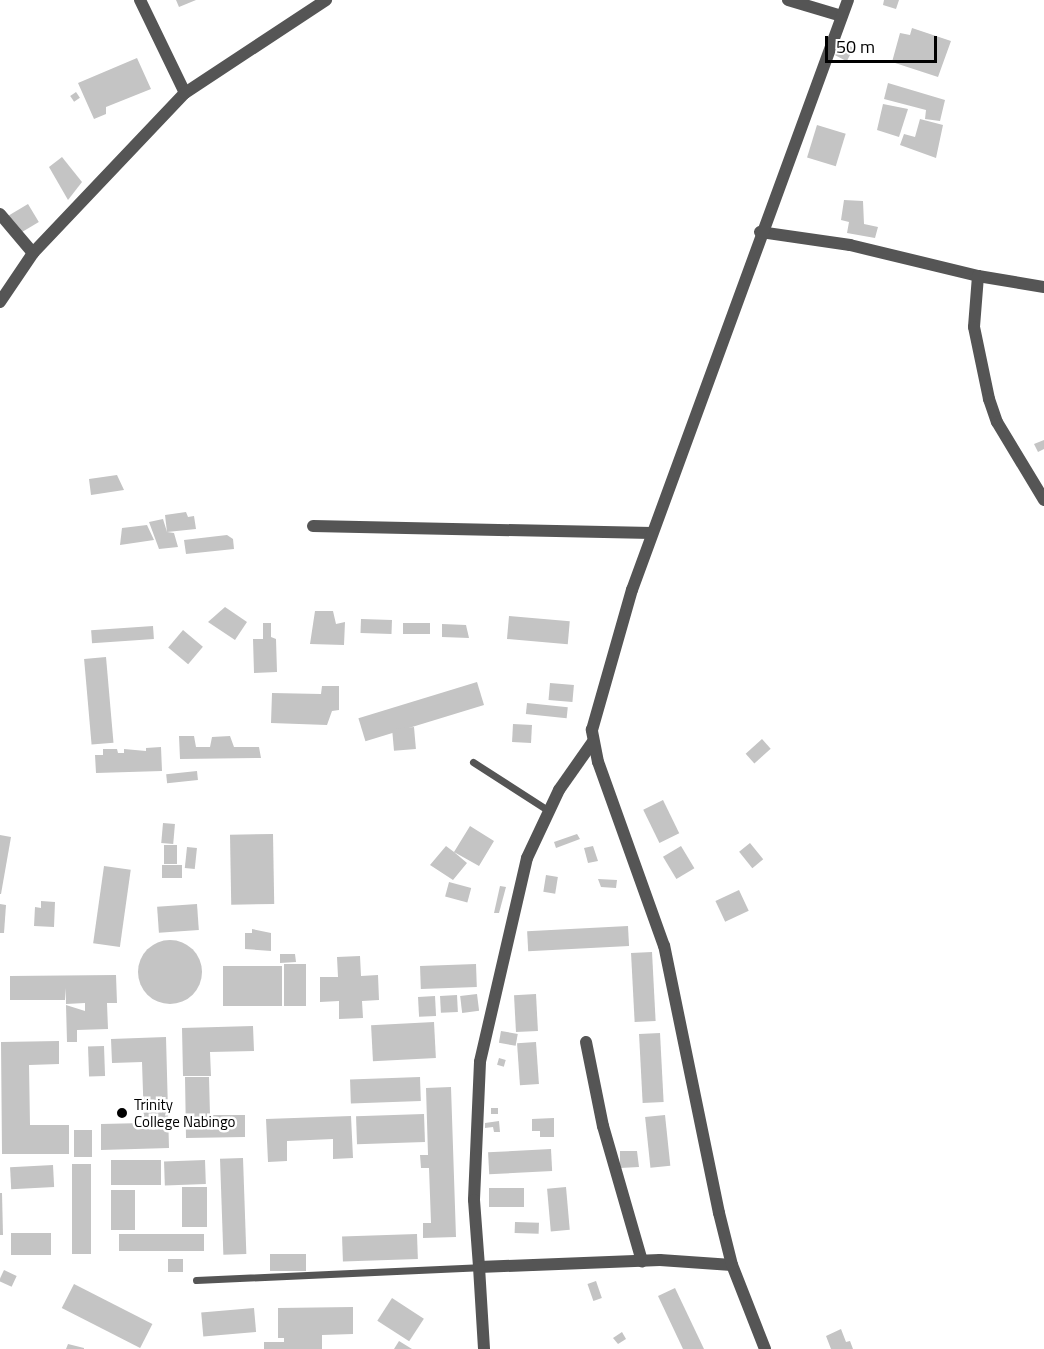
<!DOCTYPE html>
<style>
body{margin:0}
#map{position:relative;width:1044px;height:1349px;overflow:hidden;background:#fff;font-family:"Titillium Web",sans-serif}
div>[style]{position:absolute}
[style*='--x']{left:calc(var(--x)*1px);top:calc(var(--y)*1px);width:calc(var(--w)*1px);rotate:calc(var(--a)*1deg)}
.building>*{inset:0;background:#c4c4c4;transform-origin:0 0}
.round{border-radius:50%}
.lane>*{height:7px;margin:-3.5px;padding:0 3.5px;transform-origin:3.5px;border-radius:3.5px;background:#555}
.street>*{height:12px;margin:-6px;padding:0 6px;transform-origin:6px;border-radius:6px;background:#555}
.dots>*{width:16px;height:16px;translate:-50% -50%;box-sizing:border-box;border:3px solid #fff;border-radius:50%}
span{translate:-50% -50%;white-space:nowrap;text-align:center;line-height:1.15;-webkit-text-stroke:5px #fff;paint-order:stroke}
.poi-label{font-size:15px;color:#000}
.left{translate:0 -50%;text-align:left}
.scale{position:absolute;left:825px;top:36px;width:112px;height:27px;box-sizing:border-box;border:3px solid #000;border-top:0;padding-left:8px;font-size:18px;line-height:21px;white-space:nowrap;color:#000;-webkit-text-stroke:4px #fff;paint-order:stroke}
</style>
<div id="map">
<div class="building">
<i style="clip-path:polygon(176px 0,196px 0,179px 7px)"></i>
<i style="clip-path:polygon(884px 0,899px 0,896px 9px,883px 5px)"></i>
<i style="clip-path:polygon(912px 28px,951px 41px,938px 77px,892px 62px,900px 33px,910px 35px)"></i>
<i style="left:842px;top:42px;width:13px;height:15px;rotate:27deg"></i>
<i style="clip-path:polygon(137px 58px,151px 89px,106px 107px,106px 114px,94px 119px,78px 83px)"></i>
<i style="clip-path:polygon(888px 83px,945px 100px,940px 121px,925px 119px,926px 110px,884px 99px)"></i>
<i style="left:76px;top:92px;width:7px;height:7px;rotate:56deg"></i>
<i style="clip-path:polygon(883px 104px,908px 109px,899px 137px,877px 130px)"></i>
<i style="clip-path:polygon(920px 119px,943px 125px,936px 158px,900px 145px,904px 134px,915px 137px)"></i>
<i style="left:817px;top:125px;width:30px;height:34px;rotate:17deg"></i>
<i style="clip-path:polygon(62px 157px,82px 182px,68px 200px,49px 167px)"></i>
<i style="clip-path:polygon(844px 200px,863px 201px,864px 224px,878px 227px,875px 238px,847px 233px,849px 222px,841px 220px)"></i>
<i style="left:28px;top:204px;width:21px;height:23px;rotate:59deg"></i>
<i style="clip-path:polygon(1044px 440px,1044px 449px,1038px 452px,1034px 444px)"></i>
<i style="clip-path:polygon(117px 475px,124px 490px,91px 495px,89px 479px)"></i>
<i style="clip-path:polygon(186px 512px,188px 517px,194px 516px,196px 529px,167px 532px,174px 533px,178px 547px,159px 549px,149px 522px,163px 519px,167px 532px,165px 515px)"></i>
<i style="clip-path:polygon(147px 525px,154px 540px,120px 545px,122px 528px)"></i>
<i style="clip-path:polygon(227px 535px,233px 539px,234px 549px,186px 554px,184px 540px)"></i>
<i style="clip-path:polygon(225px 607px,247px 622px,235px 640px,208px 622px)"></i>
<i style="clip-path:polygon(315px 611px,333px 611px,336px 624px,345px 622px,344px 645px,310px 644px)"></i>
<i style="left:509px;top:616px;width:61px;height:23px;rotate:5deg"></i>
<i style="left:361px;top:619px;width:31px;height:14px;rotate:2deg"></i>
<i style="clip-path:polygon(263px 623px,271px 623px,271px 637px,276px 639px,277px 672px,254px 673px,253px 639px,263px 639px)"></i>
<i style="left:403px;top:623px;width:27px;height:11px"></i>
<i style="clip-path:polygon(442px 624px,466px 625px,469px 638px,442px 637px)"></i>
<i style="left:153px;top:626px;width:13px;height:62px;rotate:86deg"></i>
<i style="left:183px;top:630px;width:26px;height:23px;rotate:40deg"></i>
<i style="left:106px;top:657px;width:86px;height:22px;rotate:85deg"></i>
<i style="left:477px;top:682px;width:24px;height:124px;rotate:73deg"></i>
<i style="left:550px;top:683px;width:24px;height:17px;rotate:5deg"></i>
<i style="clip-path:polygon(322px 686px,339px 686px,339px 710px,332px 711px,327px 725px,271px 723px,272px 693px,321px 694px)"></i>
<i style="left:527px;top:703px;width:41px;height:11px;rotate:6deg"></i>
<i style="left:513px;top:724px;width:19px;height:18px;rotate:3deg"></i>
<i style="left:414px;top:727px;width:22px;height:22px;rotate:85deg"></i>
<i style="clip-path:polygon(179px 736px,194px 736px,196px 747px,210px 747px,212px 737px,230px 736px,234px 747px,259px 747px,261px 758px,180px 759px)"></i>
<i style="left:762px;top:739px;width:13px;height:22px;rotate:48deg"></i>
<i style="clip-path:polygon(161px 747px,162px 771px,96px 773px,95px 755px,103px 755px,103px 749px,117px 749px,118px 753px,124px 753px,124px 749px,146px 751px,146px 748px)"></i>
<i style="left:197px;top:771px;width:9px;height:31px;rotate:84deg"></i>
<i style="left:663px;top:800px;width:37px;height:22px;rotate:64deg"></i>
<i style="left:163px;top:823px;width:12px;height:20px;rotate:5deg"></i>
<i style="clip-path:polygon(470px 826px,494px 841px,479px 866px,454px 852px,467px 863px,453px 880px,430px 865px,446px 846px,454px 852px)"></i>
<i style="left:273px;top:834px;width:70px;height:43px;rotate:89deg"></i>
<i style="clip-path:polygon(577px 834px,580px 839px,556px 848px,554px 842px)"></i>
<i style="clip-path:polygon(0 835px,11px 837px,1px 894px,0 894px)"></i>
<i style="left:750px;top:843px;width:21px;height:14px;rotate:51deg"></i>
<i style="left:164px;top:845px;width:13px;height:19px"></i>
<i style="clip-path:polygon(593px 846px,598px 861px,588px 863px,584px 848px)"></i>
<i style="left:681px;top:846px;width:26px;height:21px;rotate:59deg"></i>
<i style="left:187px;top:847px;width:10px;height:21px;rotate:6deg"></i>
<i style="left:182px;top:865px;width:13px;height:20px;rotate:90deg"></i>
<i style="left:104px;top:866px;width:27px;height:78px;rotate:8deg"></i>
<i style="left:546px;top:875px;width:12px;height:17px;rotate:9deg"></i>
<i style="clip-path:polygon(598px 879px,617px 880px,616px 888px,601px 887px)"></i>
<i style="left:449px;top:882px;width:23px;height:15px;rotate:15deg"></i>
<i style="clip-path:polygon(500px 886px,506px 887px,499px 913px,494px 913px)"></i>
<i style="left:739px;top:890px;width:23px;height:26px;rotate:65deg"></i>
<i style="clip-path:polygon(41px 901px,55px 902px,54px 927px,34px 926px,35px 907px,41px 908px)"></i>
<i style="clip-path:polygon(0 904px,6px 905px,4px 933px,0 933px)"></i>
<i style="left:197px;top:904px;width:26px;height:40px;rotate:86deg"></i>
<i style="left:628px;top:926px;width:20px;height:101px;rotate:87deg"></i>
<i style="clip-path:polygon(252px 929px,271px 933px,271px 951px,245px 949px,245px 933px,252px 933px)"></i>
<i class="round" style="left:138px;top:940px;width:64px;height:64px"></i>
<i style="left:652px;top:952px;width:69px;height:21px;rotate:87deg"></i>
<i style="clip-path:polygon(280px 954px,295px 954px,296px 962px,280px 963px)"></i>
<i style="clip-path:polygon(360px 956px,361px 976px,378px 975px,379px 1000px,362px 1001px,363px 1018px,339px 1019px,339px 1001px,320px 1002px,320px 977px,338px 977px,337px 957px)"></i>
<i style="left:284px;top:964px;width:22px;height:42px"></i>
<i style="left:476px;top:964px;width:23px;height:56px;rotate:88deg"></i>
<i style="left:223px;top:966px;width:59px;height:40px"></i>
<i style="clip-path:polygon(116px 975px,117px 1003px,107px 1003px,108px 1029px,77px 1030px,77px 1042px,67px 1042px,66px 1005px,85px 1011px,85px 1003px,66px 1004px,66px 988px,65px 1000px,10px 1000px,10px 976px)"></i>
<i style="left:477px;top:994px;width:17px;height:17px;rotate:83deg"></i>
<i style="left:536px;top:994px;width:37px;height:22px;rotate:87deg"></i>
<i style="left:457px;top:995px;width:17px;height:17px;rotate:87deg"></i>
<i style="left:435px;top:996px;width:20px;height:17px;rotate:87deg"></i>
<i style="left:434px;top:1022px;width:36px;height:63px;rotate:87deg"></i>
<i style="clip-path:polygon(253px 1026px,254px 1051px,210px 1052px,211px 1076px,183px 1076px,182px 1028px)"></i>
<i style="left:501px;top:1031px;width:17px;height:12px;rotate:10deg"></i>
<i style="left:660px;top:1033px;width:69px;height:21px;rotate:87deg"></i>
<i style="clip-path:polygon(166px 1037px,169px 1148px,101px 1150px,101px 1124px,144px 1123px,142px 1062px,112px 1063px,111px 1039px)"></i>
<i style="clip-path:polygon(59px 1041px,59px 1064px,29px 1065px,30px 1125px,69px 1125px,69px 1154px,2px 1154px,1px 1042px)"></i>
<i style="left:536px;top:1042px;width:42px;height:19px;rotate:86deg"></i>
<i style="left:104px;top:1046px;width:30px;height:16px;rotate:88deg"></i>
<i style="left:499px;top:1058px;width:7px;height:7px;rotate:16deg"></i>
<i style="clip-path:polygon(185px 1077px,209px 1077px,210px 1115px,245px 1115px,245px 1137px,186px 1138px)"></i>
<i style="left:420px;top:1077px;width:24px;height:70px;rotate:88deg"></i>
<i style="clip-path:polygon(451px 1087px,456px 1237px,423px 1238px,423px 1223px,431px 1223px,429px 1168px,421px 1168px,420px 1155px,428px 1155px,426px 1088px)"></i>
<i style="left:491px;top:1108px;width:7px;height:6px"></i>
<i style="left:424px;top:1114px;width:28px;height:68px;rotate:88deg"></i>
<i style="left:665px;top:1115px;width:51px;height:20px;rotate:84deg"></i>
<i style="clip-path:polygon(351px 1116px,353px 1158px,333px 1159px,333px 1139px,287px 1141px,287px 1161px,268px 1162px,266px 1119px)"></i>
<i style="clip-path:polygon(554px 1118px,554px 1137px,540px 1137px,540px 1131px,532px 1131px,532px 1119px)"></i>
<i style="clip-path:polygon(499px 1121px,500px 1132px,494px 1132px,493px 1127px,485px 1128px,485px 1123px)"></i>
<i style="left:74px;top:1130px;width:18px;height:27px"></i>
<i style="left:551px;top:1149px;width:22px;height:63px;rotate:87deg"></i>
<i style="clip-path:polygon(620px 1151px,637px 1151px,639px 1167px,620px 1168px)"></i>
<i style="left:243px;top:1158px;width:96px;height:23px;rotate:88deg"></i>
<i style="left:111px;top:1160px;width:50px;height:25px"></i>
<i style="left:205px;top:1160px;width:24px;height:41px;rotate:88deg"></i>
<i style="left:72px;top:1164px;width:19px;height:90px"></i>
<i style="left:53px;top:1165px;width:22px;height:43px;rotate:87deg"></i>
<i style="left:182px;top:1187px;width:25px;height:40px"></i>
<i style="left:566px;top:1187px;width:43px;height:19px;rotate:85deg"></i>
<i style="left:524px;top:1188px;width:19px;height:35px;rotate:90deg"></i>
<i style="left:111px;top:1190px;width:24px;height:40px"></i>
<i style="clip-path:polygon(0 1193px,2px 1193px,3px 1235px,0 1235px)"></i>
<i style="left:515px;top:1222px;width:24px;height:11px;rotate:2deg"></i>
<i style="left:51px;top:1233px;width:22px;height:40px;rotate:90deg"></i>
<i style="left:204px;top:1234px;width:17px;height:85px;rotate:90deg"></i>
<i style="left:417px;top:1234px;width:25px;height:75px;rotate:88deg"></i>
<i style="left:270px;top:1254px;width:36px;height:17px"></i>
<i style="left:168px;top:1259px;width:15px;height:13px"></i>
<i style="left:4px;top:1270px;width:14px;height:12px;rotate:25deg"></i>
<i style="left:596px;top:1281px;width:18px;height:9px;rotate:71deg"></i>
<i style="left:74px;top:1284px;width:88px;height:27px;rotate:27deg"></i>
<i style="clip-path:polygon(675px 1288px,704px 1349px,683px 1349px,658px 1296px)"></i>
<i style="left:392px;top:1298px;width:38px;height:27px;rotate:33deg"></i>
<i style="clip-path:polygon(353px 1307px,353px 1334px,322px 1335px,322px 1349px,264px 1349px,264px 1342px,284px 1342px,284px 1338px,278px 1338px,278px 1308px)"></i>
<i style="left:254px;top:1308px;width:24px;height:53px;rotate:85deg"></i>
<i style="clip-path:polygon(841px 1329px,846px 1342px,850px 1341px,853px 1349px,831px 1349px,826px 1336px)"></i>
<i style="clip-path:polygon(622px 1332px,626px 1339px,618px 1344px,613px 1338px)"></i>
<i style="clip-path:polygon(399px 1341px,412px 1349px,394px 1349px)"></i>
<i style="clip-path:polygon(68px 1344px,84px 1348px,84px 1349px,66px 1349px)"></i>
</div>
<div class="lane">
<i style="--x:473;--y:762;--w:90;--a:32.8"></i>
<i style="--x:196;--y:1280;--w:283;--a:-2.6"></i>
</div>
<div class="street">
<i style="--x:140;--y:0;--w:103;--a:64.2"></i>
<i style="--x:788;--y:0;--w:56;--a:16.5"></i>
<i style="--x:0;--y:214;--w:51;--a:49.8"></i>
<i style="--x:760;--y:232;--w:91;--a:8.2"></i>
<i style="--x:850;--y:245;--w:132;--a:13.6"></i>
<i style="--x:978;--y:276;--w:67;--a:9.5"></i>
<i style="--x:978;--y:276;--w:51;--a:94.5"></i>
<i style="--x:974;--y:327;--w:74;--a:78.2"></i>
<i style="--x:989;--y:399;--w:24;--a:71"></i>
<i style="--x:997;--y:422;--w:91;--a:58.9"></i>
<i style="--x:0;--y:302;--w:59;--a:-56"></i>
<i style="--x:33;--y:253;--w:221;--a:-46.5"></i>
<i style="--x:185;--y:93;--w:169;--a:-33.4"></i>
<i style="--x:313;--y:526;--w:339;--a:1.2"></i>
<i style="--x:592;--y:743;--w:57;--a:125.1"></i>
<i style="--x:559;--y:790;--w:75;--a:115.2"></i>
<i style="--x:527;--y:858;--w:209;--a:103"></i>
<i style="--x:480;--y:1062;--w:138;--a:92.5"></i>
<i style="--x:474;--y:1200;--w:67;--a:85.7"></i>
<i style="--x:479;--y:1267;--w:181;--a:-2.2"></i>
<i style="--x:660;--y:1260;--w:72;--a:4"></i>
<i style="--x:586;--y:1042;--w:86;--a:78.6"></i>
<i style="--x:603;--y:1126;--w:141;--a:73.9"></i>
<i style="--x:479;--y:1267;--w:82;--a:86.5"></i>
<i style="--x:765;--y:1349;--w:90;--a:-111.4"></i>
<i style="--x:732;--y:1265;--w:54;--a:-104"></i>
<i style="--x:719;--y:1213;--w:273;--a:-101.6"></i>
<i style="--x:664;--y:946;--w:195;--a:-109.7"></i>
<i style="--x:598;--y:762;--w:33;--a:-101"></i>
<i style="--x:592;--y:730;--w:146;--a:-74.1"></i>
<i style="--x:632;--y:590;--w:628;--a:-69.89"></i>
</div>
<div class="dots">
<i style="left:122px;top:1113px;background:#000"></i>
</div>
<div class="poi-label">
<span class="left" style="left:134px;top:1113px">Trinity<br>College Nabingo</span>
</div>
<div class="scale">50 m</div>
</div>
